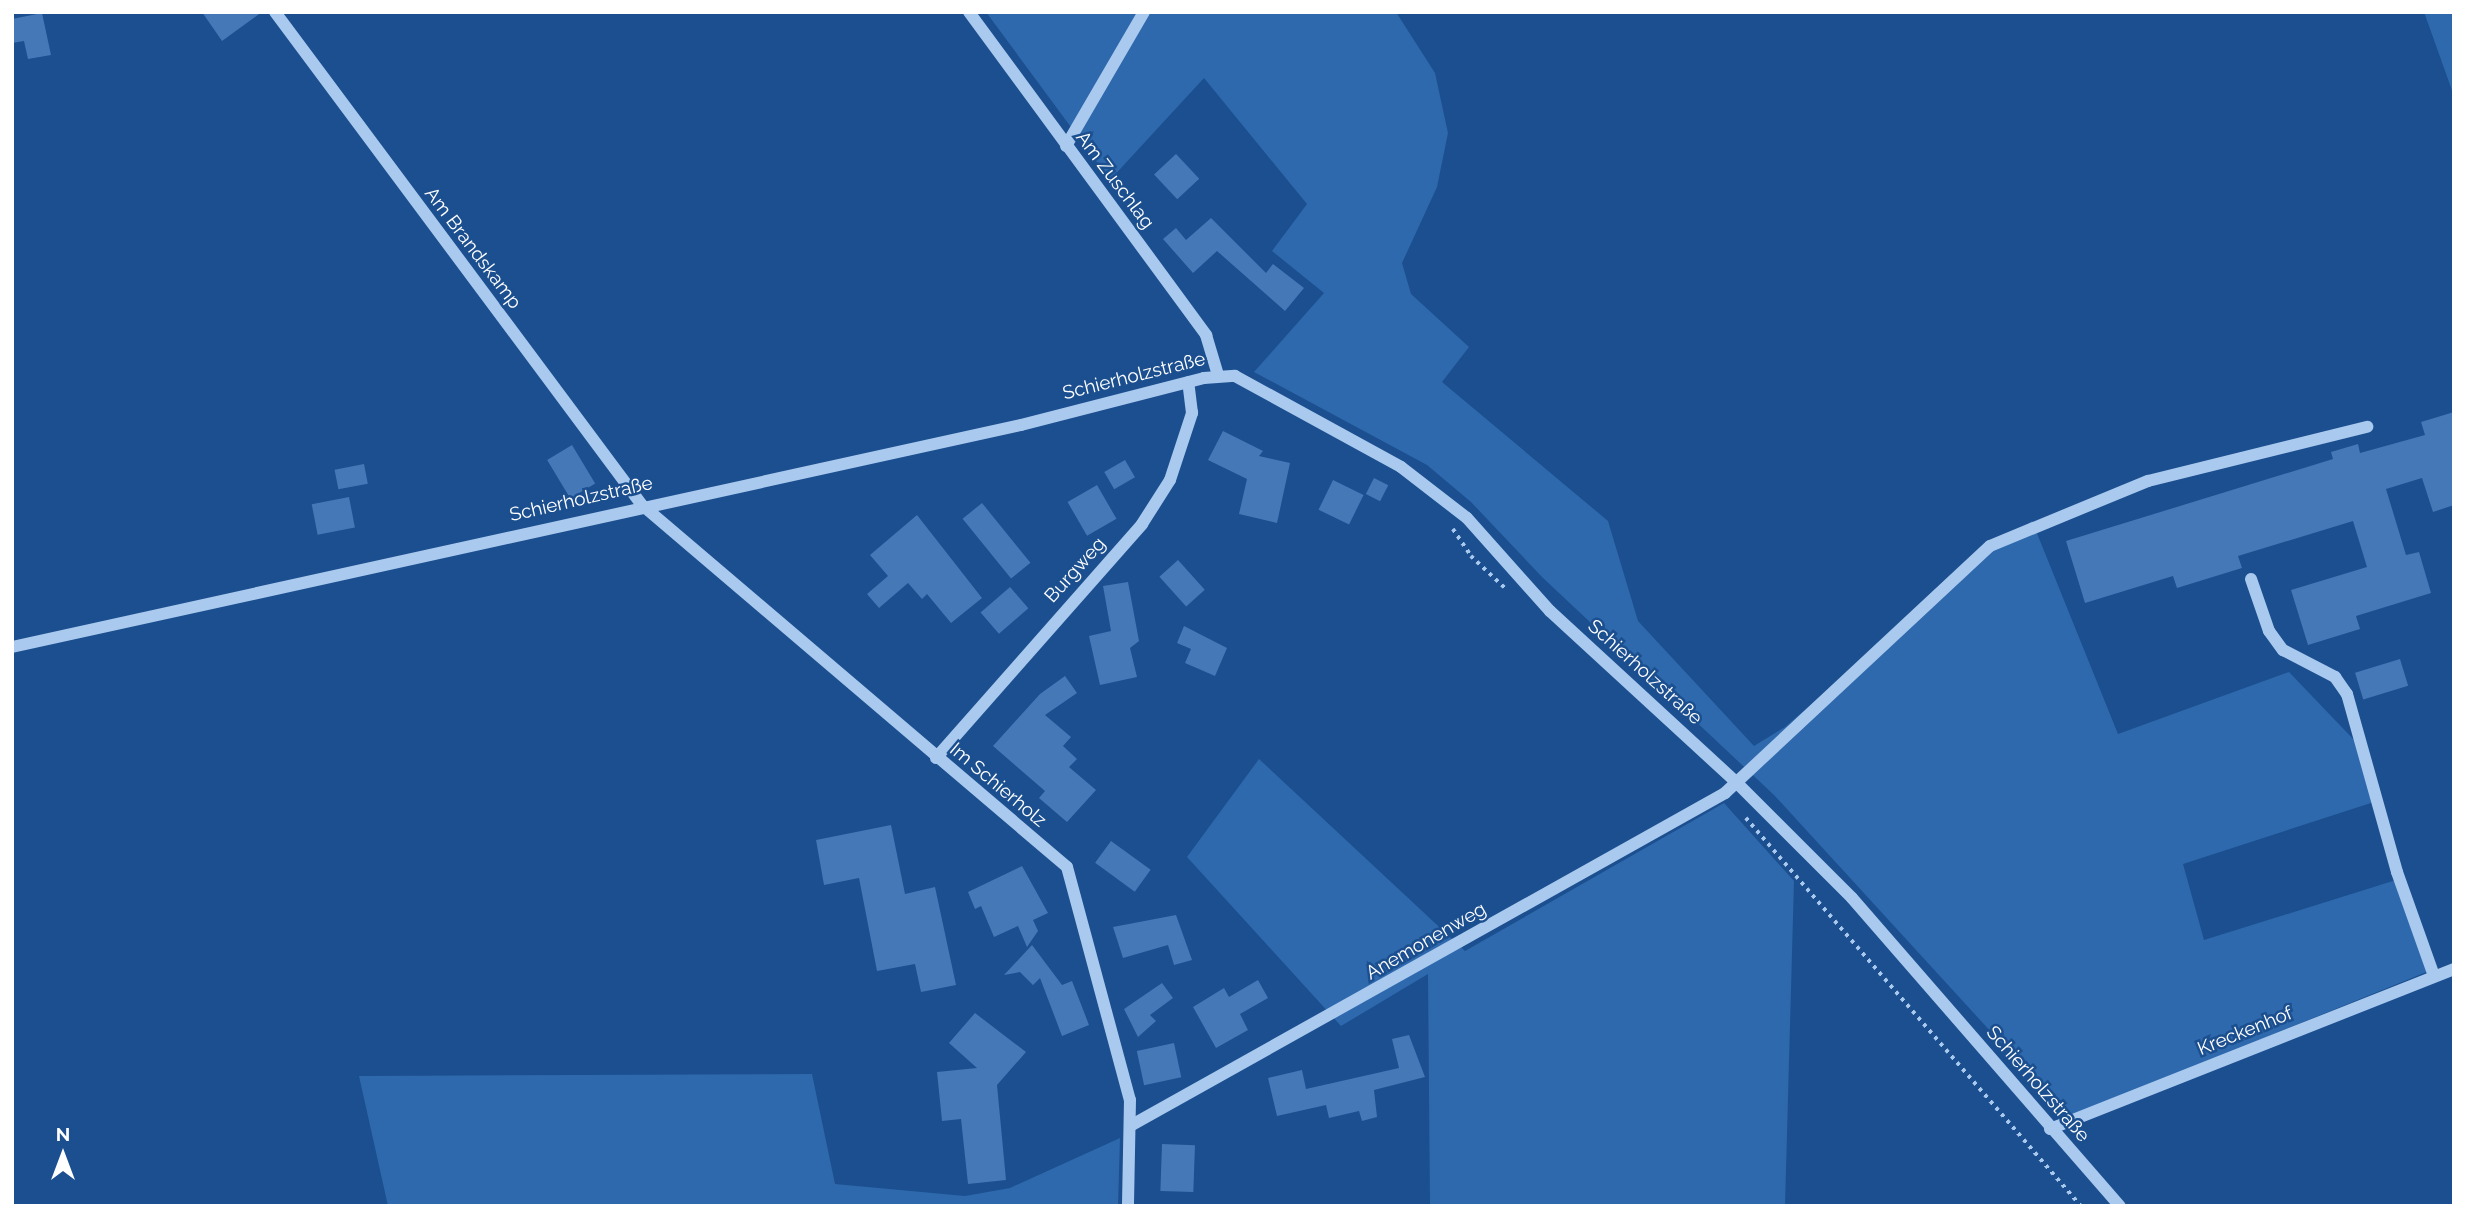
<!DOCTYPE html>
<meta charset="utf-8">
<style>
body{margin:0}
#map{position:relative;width:2466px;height:1218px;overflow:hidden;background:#1b4f8f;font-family:Raleway,sans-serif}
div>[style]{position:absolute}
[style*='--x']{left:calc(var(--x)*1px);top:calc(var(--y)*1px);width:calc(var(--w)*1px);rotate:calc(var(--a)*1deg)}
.green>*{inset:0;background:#2e69ad}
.building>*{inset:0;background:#4478b7;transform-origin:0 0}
.path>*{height:3.5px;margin-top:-1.75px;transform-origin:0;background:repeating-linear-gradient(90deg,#a9c9ee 0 3.5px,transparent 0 8.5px)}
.minor>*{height:12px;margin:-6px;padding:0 6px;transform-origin:6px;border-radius:6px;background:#a9c9ee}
span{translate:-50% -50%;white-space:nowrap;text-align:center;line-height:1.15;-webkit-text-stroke:5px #1b4f8f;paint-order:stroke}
.street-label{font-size:19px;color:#fff}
.frame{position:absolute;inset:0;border:14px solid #fff;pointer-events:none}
.north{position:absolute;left:28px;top:1120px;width:70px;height:70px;-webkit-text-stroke:5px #1b4f8f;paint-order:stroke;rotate:0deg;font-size:19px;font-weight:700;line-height:28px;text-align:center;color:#fff}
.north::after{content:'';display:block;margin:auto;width:24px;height:32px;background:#fff;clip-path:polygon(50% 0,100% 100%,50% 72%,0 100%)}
</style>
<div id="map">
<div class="green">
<i style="clip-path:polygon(986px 12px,1396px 12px,1435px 73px,1448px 133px,1437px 187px,1402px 263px,1411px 294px,1469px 347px,1442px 382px,1608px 521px,1638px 621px,1754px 746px,1785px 727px,1992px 548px,2032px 521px,2118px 734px,2289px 672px,2356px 742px,2374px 802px,2183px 864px,2204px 940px,2396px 880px,2429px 971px,2069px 1117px,1774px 795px,1542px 577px,1471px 502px,1427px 465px,1254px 372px,1324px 293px,1272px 251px,1307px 204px,1204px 78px,1110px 180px)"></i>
<i style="clip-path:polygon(2424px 12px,2454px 12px,2454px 96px)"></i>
<i style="clip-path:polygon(1259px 759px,1465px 951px,1724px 803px,1794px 881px,1785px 1206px,1430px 1206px,1428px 974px,1341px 1026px,1187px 857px)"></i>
<i style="clip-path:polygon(812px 1074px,835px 1184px,965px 1196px,1010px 1188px,1120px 1138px,1118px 1206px,388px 1206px,359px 1076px)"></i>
</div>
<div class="building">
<i style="clip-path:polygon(202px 12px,262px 12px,222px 41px)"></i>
<i style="clip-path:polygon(42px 13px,51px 55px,28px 59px,24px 41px,12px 43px,12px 19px)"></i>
<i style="left:1176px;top:154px;width:34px;height:30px;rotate:47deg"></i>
<i style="clip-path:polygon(1211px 218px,1266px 273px,1273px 264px,1304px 288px,1285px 311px,1217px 251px,1193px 273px,1163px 239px,1176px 228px,1186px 240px)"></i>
<i style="clip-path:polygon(2454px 412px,2454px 505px,2433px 512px,2422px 478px,2386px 489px,2406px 555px,2419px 552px,2431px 593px,2356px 616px,2360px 629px,2308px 645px,2291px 590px,2367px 567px,2353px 521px,2238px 556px,2242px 568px,2177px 588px,2173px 576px,2085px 603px,2066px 541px,2333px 459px,2331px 452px,2358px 444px,2360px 453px,2425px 435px,2421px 422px)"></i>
<i style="clip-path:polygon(1223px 431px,1263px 451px,1259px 456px,1290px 463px,1277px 523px,1239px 514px,1247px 479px,1208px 460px)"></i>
<i style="left:572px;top:445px;width:45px;height:29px;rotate:59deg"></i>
<i style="left:1125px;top:460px;width:20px;height:24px;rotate:60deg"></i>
<i style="left:364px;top:464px;width:20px;height:30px;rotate:79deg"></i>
<i style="left:1374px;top:478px;width:16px;height:18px;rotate:27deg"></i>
<i style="left:1333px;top:480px;width:34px;height:33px;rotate:26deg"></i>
<i style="left:1097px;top:485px;width:39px;height:34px;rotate:60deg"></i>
<i style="left:349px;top:497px;width:31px;height:38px;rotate:79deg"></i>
<i style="left:982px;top:503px;width:77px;height:25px;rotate:51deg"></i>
<i style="clip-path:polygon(917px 515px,982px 598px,951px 623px,927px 594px,922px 599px,908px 583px,879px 608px,867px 594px,888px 576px,870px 555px)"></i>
<i style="left:1178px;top:560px;width:40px;height:25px;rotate:48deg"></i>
<i style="clip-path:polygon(1128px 582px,1139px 641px,1130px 648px,1137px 677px,1100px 685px,1089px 636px,1111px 631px,1103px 586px)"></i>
<i style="left:1010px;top:587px;width:28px;height:39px;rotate:49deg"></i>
<i style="clip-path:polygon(1184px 626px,1227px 648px,1215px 676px,1185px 663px,1191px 649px,1177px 643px)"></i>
<i style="left:2400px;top:659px;width:28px;height:47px;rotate:73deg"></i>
<i style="clip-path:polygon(1065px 676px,1077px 693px,1045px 715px,1071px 737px,1063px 746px,1077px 759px,1069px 767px,1096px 790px,1067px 822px,1039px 798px,1045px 791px,993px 746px,1040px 694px)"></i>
<i style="clip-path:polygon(891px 825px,905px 894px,935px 887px,956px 985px,921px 992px,915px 964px,877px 971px,859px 878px,824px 885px,816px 840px)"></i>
<i style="left:1111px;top:841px;width:49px;height:27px;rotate:36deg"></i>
<i style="clip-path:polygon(1022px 866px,1048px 913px,1033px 920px,1038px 931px,1027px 947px,1018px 926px,994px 937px,981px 906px,975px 909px,968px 892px)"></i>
<i style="clip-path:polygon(1176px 915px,1192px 960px,1174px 965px,1168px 945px,1123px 958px,1113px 927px)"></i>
<i style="clip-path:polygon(1032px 945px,1062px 985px,1072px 981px,1089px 1025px,1062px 1036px,1040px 978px,1033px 985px,1020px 972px,1004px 975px)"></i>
<i style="clip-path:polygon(1258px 980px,1268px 998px,1240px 1014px,1248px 1030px,1216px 1048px,1193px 1007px,1224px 988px,1229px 997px)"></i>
<i style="clip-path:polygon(1162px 983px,1173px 998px,1150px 1015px,1156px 1021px,1138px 1037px,1124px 1009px)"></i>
<i style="clip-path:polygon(975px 1013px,1026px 1052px,997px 1085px,1006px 1180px,968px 1184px,961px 1119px,942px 1121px,937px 1072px,977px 1068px,949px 1043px)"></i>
<i style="clip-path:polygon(1409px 1035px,1425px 1077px,1374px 1090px,1377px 1117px,1362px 1121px,1359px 1111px,1329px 1118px,1326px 1105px,1277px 1116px,1268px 1078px,1302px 1070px,1306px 1089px,1399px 1068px,1392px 1039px)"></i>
<i style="left:1174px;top:1043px;width:35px;height:38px;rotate:78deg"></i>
<i style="left:1162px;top:1144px;width:33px;height:47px;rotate:2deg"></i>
</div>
<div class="path">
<i style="--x:1453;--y:529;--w:32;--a:56"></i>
<i style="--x:1471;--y:556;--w:47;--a:43.3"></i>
<i style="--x:1746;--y:818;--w:513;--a:49.19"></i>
</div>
<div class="minor">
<i style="--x:275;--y:12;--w:615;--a:53.34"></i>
<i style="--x:642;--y:505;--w:558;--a:40.42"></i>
<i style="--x:1067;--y:867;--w:241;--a:74.9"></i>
<i style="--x:1130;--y:1100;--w:106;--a:91.1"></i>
<i style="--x:969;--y:12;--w:401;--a:53.7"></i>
<i style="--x:1206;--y:335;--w:42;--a:73.3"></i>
<i style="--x:1066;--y:146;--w:155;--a:-59.8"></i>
<i style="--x:2251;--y:579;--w:55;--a:70.9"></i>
<i style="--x:2269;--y:631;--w:24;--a:54"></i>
<i style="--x:2283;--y:650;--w:59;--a:27.4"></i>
<i style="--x:2335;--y:677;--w:21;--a:55"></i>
<i style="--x:2347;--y:694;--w:185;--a:74.3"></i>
<i style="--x:2397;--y:872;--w:110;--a:70.4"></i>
<i style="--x:12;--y:647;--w:1033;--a:-12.41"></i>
<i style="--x:1021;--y:425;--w:189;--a:-14.4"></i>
<i style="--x:1204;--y:378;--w:31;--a:-4"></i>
<i style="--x:1235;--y:376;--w:189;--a:28.7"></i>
<i style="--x:1401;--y:467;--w:83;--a:37.7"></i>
<i style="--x:1467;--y:518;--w:125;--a:48.3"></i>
<i style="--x:1550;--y:611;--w:255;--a:42.6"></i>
<i style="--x:1738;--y:784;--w:161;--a:45"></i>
<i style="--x:1852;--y:898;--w:408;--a:49"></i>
<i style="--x:936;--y:758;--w:312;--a:-48.6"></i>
<i style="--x:1142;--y:524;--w:52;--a:-57.5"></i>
<i style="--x:1170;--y:480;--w:71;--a:-71.8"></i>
<i style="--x:1192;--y:413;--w:31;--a:-97"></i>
<i style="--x:1130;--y:1126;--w:682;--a:-29.23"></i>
<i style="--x:1725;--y:793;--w:362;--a:-43"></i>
<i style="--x:1990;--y:546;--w:171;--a:-22.4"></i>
<i style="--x:2148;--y:481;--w:226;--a:-13.9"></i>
<i style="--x:2050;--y:1129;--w:435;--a:-21.6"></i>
</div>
<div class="street-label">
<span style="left:1115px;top:180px;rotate:53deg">Am Zuschlag</span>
<span style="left:473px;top:248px;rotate:53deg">Am Brandskamp</span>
<span style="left:1134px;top:376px;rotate:-14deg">Schierholzstraße</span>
<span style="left:581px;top:499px;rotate:-13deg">Schierholzstraße</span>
<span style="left:1075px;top:570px;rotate:-48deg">Burgweg</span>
<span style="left:1645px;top:672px;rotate:42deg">Schierholzstraße</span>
<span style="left:998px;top:785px;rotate:40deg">Im Schierholz</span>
<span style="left:1426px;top:941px;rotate:-30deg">Anemonenweg</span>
<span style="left:2245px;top:1031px;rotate:-22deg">Kreckenhof</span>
<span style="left:2038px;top:1084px;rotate:49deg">Schierholzstraße</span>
</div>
<div class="frame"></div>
<div class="north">N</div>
</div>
